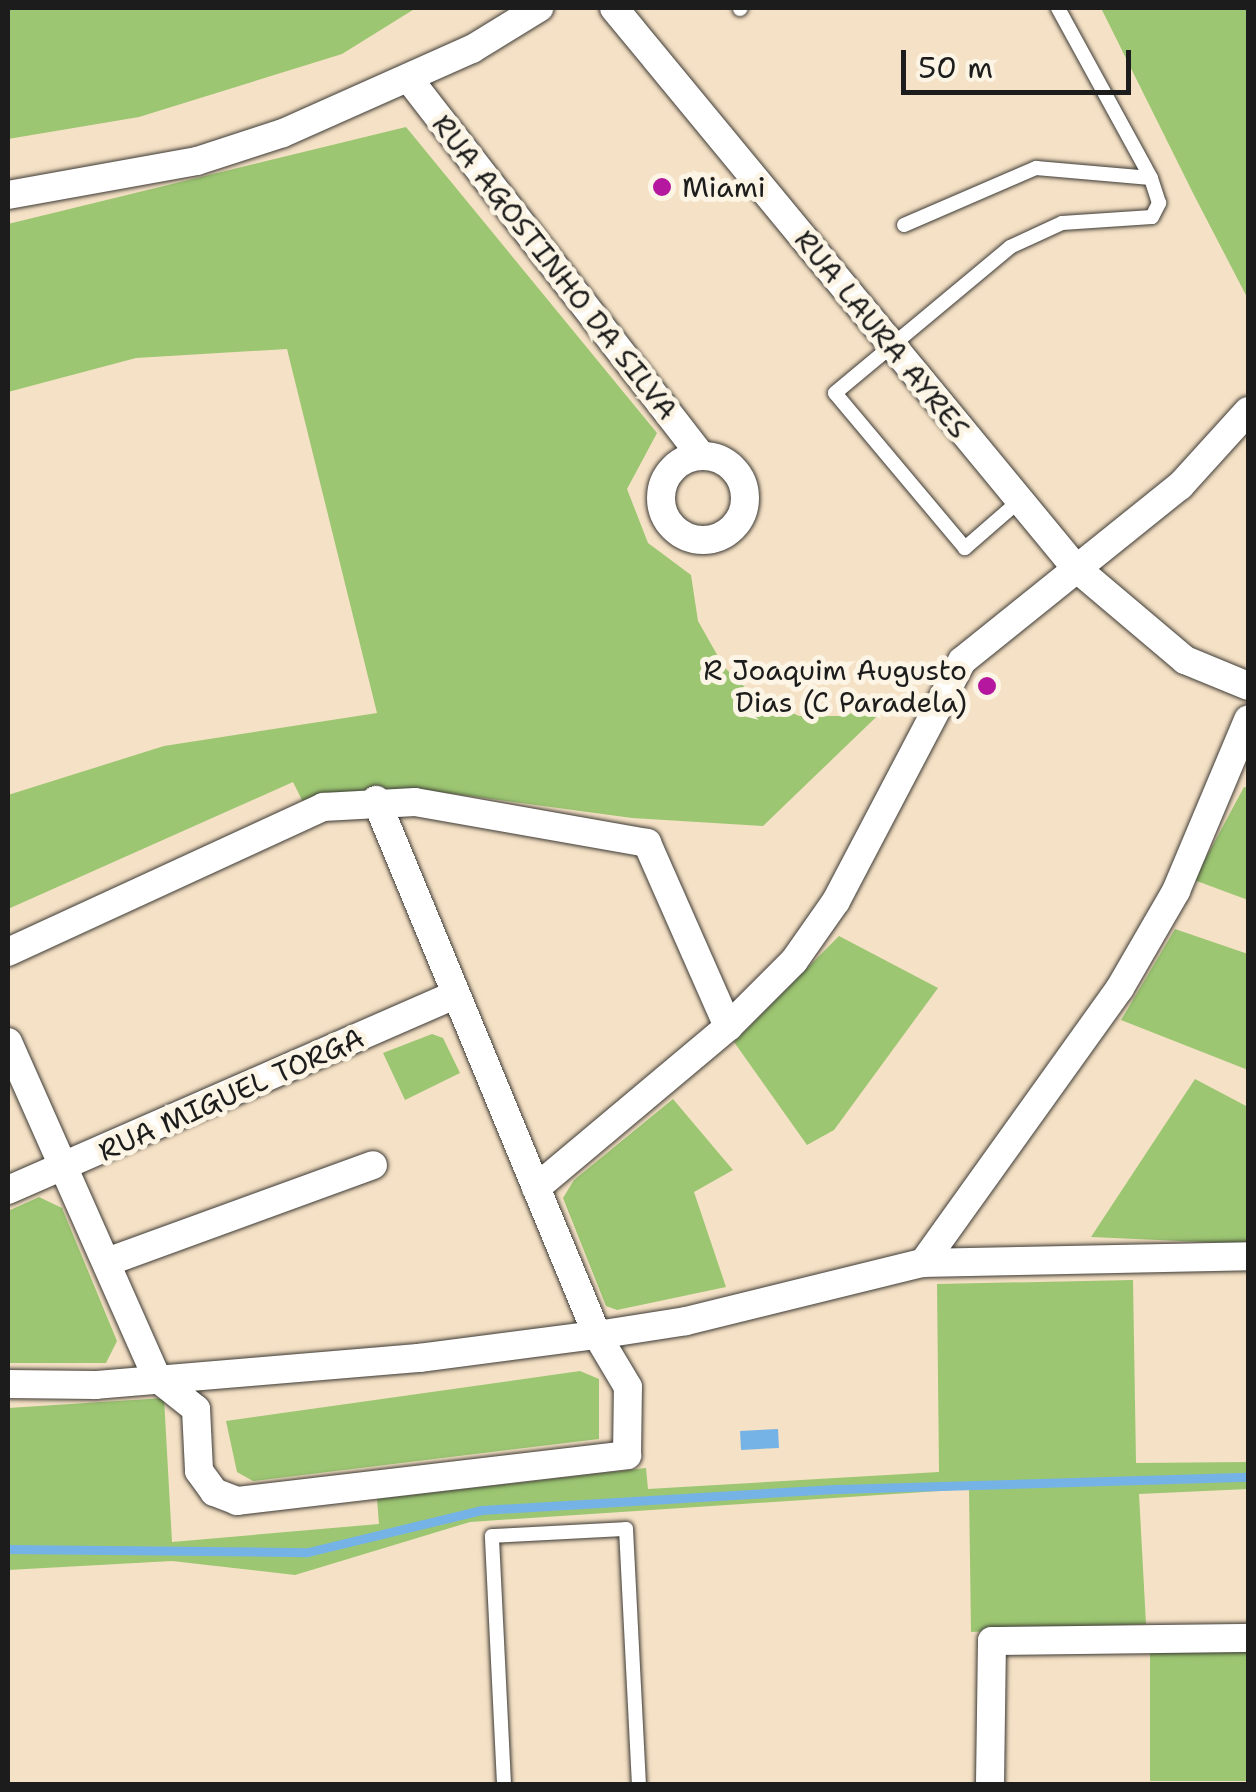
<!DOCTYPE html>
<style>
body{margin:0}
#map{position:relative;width:1256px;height:1792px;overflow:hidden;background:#f5e1c5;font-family:"Shantell Sans",sans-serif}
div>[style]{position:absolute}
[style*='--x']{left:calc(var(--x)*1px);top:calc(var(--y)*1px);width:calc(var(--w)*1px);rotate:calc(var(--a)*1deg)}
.green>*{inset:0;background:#9cc672;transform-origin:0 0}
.water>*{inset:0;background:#75b3e7;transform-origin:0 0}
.stream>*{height:9px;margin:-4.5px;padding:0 4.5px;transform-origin:4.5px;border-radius:4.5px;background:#75b3e7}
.roads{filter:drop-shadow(0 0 2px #3d3a35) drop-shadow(0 0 2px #3d3a35)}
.service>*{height:14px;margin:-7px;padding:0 7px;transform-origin:7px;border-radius:7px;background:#fff}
.minor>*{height:28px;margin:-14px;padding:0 14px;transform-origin:14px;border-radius:14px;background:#fff}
.minor>.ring{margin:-14px;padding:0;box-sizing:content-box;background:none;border:28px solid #fff;border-radius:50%}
.dots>*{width:28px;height:28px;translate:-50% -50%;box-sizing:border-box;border:5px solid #fcf5e5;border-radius:50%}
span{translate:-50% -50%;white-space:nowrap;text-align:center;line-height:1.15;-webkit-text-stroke:10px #fcf5e5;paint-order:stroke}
.poi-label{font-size:28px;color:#1c1c1c}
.left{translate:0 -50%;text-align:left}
.right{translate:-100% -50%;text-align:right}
.street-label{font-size:28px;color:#1c1c1c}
.frame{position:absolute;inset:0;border:10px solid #1c1c1c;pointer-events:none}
.scale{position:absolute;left:901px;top:50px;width:230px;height:45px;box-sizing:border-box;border:5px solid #1c1c1c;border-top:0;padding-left:12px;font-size:30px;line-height:35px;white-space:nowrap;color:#1c1c1c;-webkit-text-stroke:8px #fcf5e5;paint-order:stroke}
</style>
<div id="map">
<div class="green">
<i style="clip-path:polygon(8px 8px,416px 8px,342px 54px,139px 117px,8px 139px)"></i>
<i style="clip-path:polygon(1101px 8px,1248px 8px,1248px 299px,1195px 197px)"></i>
<i style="clip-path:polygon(406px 127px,657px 433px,627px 489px,648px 543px,691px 575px,698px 621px,724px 667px,753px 695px,799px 716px,844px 716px,897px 697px,763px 826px,632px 818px,426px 790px,303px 802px,293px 782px,8px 909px,8px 795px,164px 746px,377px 713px,287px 349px,136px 358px,8px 392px,8px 224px)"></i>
<i style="clip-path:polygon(1244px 787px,1248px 788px,1248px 900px,1194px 880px)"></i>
<i style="clip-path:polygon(1175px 929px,1248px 954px,1248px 1070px,1121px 1020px)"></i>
<i style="clip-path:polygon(839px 936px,938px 988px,834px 1130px,807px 1145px,734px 1042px)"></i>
<i style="clip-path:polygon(432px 1034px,443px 1038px,460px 1073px,405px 1100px,383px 1053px)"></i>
<i style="clip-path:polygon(1195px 1079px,1248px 1107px,1248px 1244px,1091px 1237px)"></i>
<i style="clip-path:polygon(673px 1099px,733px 1170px,694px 1192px,726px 1287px,617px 1310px,606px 1306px,563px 1198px,574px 1180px)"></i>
<i style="clip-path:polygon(39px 1197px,62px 1208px,117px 1341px,106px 1363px,8px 1363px,8px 1211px)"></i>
<i style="clip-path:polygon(1133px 1280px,1136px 1463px,1248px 1462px,1248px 1489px,1139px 1494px,1146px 1624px,971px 1632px,969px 1489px,470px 1522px,295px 1575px,172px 1561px,8px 1570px,8px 1408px,164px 1398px,172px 1542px,379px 1524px,377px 1499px,646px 1468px,648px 1489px,939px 1472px,937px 1284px)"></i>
<i style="clip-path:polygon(580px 1371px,599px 1379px,599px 1439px,253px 1481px,237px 1472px,226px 1421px)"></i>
<i style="left:1248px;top:1651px;width:130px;height:98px;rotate:90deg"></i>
</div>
<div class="water">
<i style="left:778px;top:1429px;width:19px;height:38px;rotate:87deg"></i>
</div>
<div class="stream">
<i style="--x:8;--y:1549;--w:300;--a:0.6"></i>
<i style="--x:308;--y:1552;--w:178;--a:-13.6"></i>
<i style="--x:481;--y:1510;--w:359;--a:-3.4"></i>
<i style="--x:839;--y:1489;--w:409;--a:-1.7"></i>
</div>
<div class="roads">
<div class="service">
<i style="--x:740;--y:9;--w:1;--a:-45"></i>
<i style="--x:904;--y:225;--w:144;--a:-23.4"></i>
<i style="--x:1036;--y:168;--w:115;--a:5"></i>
<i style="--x:1019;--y:501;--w:72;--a:139"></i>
<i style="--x:965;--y:548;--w:202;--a:-130"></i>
<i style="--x:835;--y:393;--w:228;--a:-39.8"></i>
<i style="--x:1010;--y:247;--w:57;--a:-24.8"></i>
<i style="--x:1062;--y:223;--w:90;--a:-3.8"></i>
<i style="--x:1152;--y:217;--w:16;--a:-63"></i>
<i style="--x:1159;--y:203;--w:26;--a:-108"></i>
<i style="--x:1151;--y:178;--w:194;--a:-118.7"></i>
<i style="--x:504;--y:1784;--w:248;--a:-92.8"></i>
<i style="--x:492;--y:1536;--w:134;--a:-3"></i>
<i style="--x:626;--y:1529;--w:255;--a:87.1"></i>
</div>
<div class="minor">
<i style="--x:614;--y:8;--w:725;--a:50.49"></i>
<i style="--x:1075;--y:567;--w:144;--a:40.2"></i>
<i style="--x:1185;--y:660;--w:68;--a:22.4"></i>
<i style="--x:409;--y:79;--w:476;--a:52.2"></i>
<i style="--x:8;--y:195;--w:192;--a:-10.2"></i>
<i style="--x:197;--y:161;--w:90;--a:-18"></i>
<i style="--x:283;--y:133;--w:207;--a:-24"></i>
<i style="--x:472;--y:49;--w:79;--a:-31.5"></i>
<i class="ring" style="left:661px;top:456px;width:56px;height:56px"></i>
<i style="--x:8;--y:952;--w:347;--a:-24.7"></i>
<i style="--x:323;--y:807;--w:92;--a:-3.1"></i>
<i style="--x:415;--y:802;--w:236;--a:10"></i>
<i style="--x:647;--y:843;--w:201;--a:66.2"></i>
<i style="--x:8;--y:1042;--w:368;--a:66.1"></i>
<i style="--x:157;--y:1378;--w:50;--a:38.5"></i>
<i style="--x:196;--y:1409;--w:62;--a:87.2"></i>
<i style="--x:199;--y:1471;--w:26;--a:54"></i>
<i style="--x:214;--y:1492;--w:25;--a:21"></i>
<i style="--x:237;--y:1501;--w:393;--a:-6.7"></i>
<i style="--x:627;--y:1455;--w:68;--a:-89.2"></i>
<i style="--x:628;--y:1387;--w:61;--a:-120.8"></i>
<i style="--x:597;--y:1335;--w:579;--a:-112.44"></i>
<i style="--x:536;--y:1188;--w:251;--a:-40"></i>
<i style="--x:728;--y:1027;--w:93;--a:-45"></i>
<i style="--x:794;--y:961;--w:73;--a:-55"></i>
<i style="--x:836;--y:901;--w:271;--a:-62.3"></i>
<i style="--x:962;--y:661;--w:280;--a:-38.8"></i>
<i style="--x:1180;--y:486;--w:101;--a:-47.8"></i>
<i style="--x:8;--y:1190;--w:485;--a:-23.6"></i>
<i style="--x:107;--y:1262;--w:283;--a:-20"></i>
<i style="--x:923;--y:1263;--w:338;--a:-54.4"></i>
<i style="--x:1120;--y:988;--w:112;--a:-60"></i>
<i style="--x:1176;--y:891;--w:186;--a:-67.2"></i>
<i style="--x:8;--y:1384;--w:88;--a:0.7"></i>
<i style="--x:96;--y:1385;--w:324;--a:-4.8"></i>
<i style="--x:419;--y:1358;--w:179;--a:-7.4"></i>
<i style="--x:597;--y:1335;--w:90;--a:-8.9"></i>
<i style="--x:686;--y:1321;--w:244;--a:-13.8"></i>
<i style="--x:923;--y:1263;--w:325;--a:-1.2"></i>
<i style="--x:990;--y:1784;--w:143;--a:-89.2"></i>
<i style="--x:992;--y:1641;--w:256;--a:-0.7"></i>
</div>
</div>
<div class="dots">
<i style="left:662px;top:187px;background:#b5179e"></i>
<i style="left:987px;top:686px;background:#b5179e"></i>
</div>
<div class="poi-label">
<span class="left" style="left:682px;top:187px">Miami</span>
<span class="right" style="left:967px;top:686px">R Joaquim Augusto<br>Dias (C Paradela)</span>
</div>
<div class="street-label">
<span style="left:555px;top:267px;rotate:52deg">RUA AGOSTINHO DA SILVA</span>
<span style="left:882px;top:334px;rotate:51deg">RUA LAURA AYRES</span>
<span style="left:231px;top:1094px;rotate:-24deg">RUA MIGUEL TORGA</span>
</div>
<div class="frame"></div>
<div class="scale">50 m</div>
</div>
